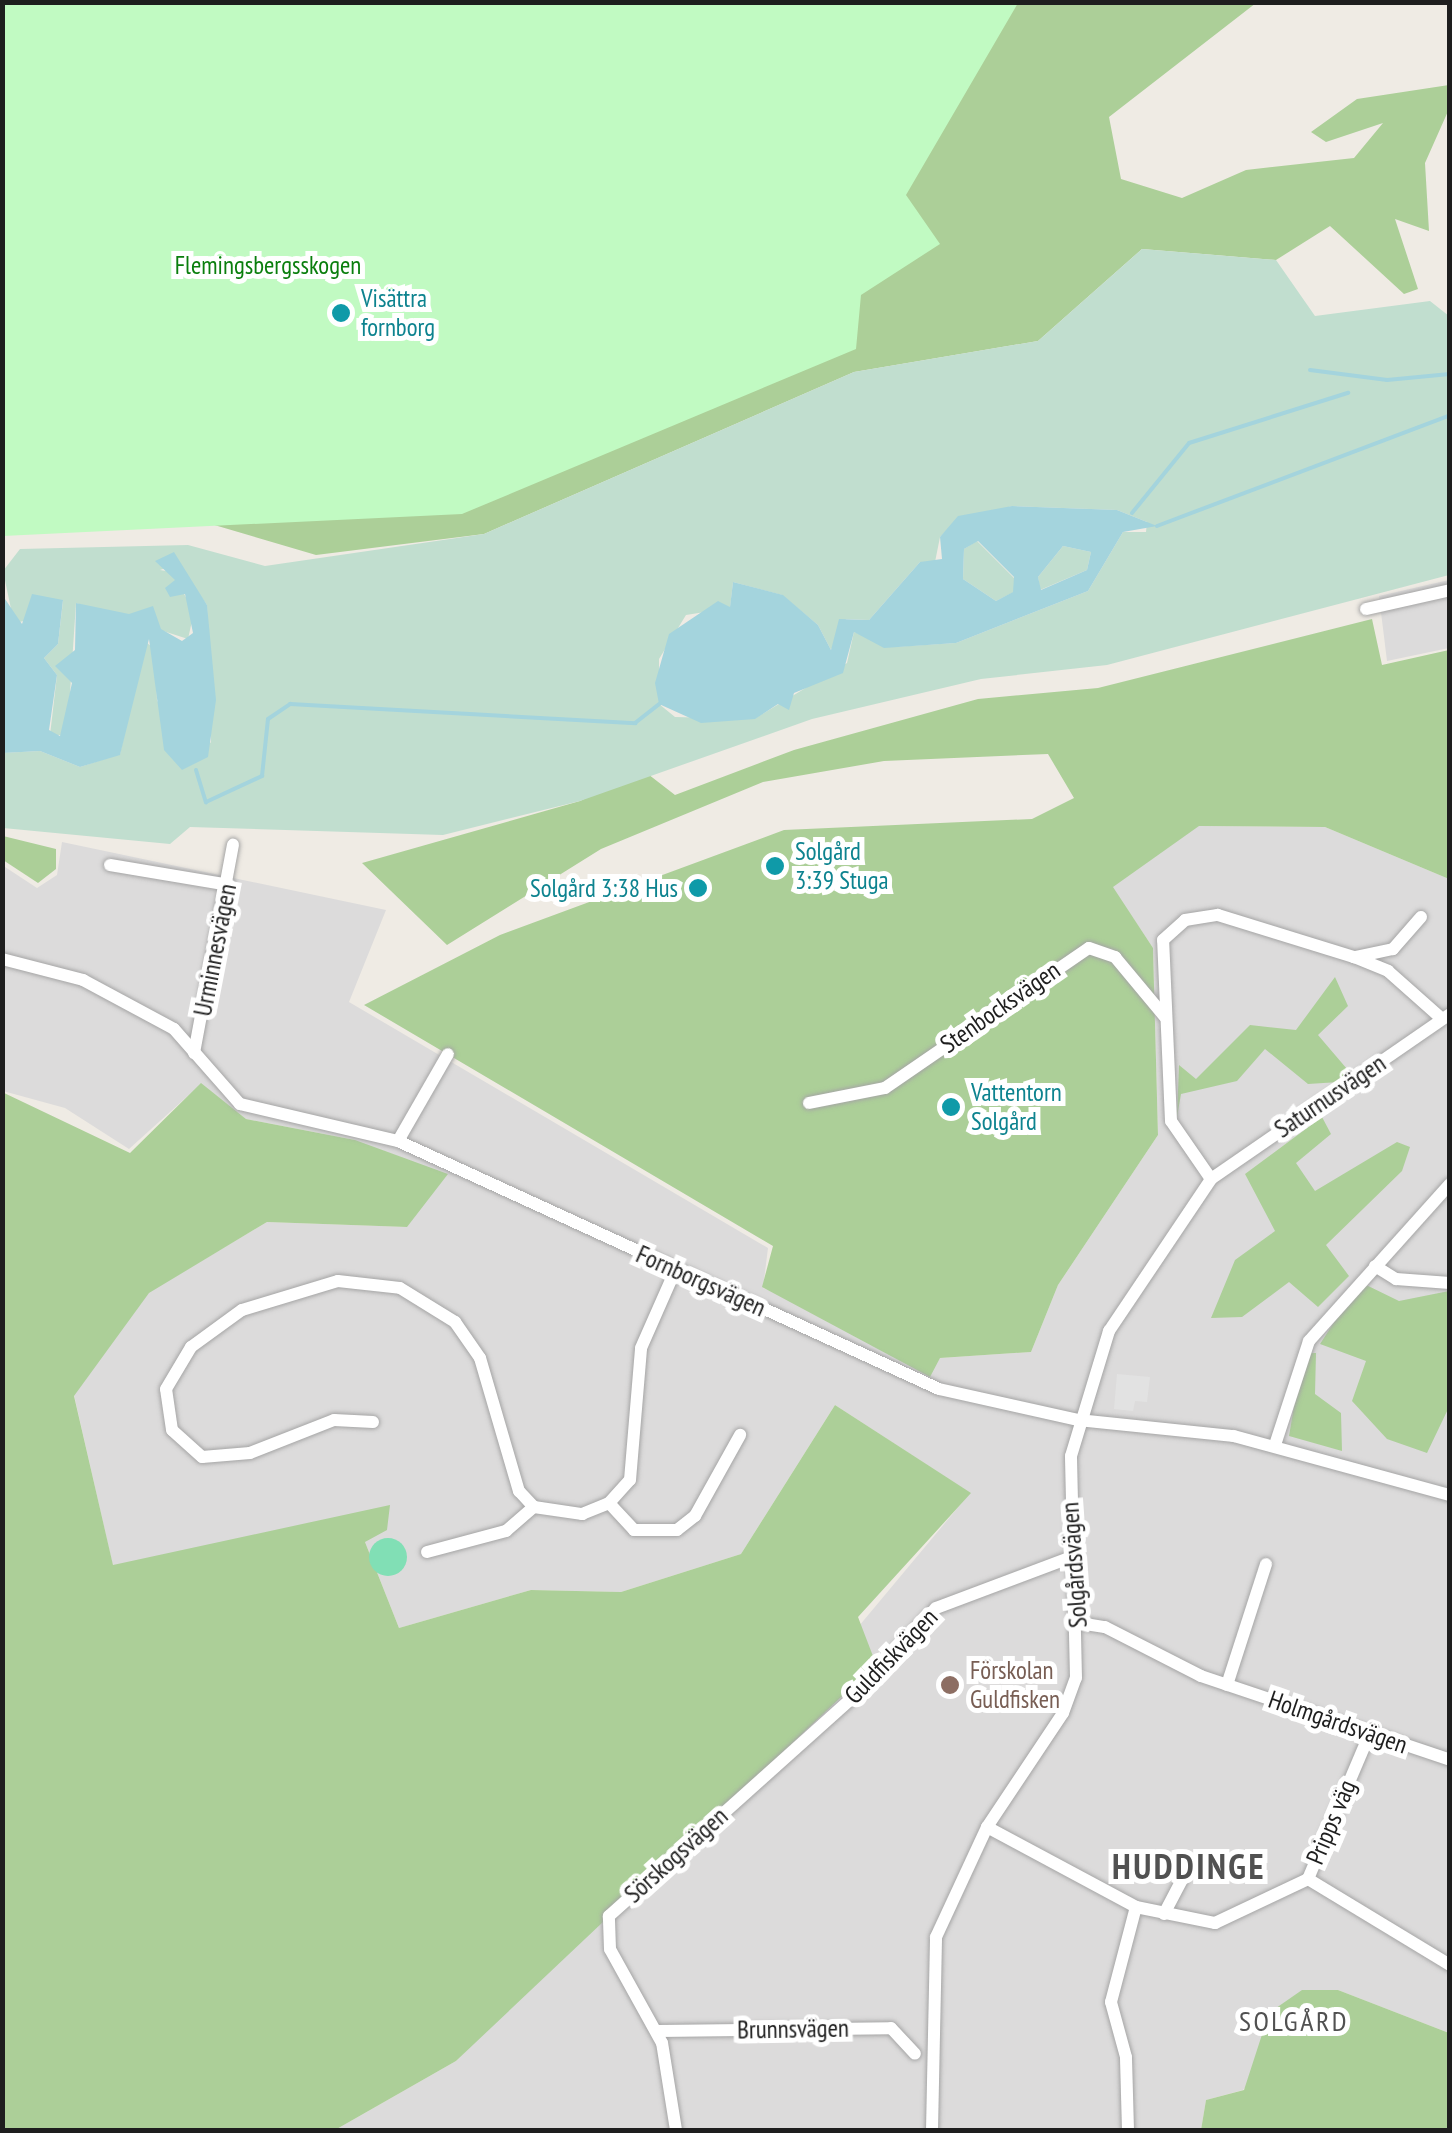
<!DOCTYPE html>
<meta charset="utf-8">
<style>
body{margin:0}
#map{position:relative;width:1452px;height:2133px;overflow:hidden;background:#efebe4;font-family:"PT Sans Narrow",sans-serif}
div>[style]{position:absolute}
[style*='--x']{left:calc(var(--x)*1px);top:calc(var(--y)*1px);width:calc(var(--w)*1px);rotate:calc(var(--a)*1deg)}
.residential>*{inset:0;background:#dcdbdb}
.forest>*{inset:0;background:#accf98}
.wetland>*{inset:0;background:#c1decf}
.park>*{inset:0;background:#c1fac2}
.pitch>*{inset:0;background:#81dfb5}
.round{border-radius:50%}
.parking>*{inset:0;background:#e2e2e2}
.water>*{inset:0;background:#a4d4dd}
.stream>*{height:4px;margin:-2px;padding:0 2px;transform-origin:2px;border-radius:2px;background:#a4d4dd}
.roads{filter:drop-shadow(0 0 2px #a5a5a5) drop-shadow(0 0 2px #a5a5a5)}
.minor>*{height:12px;margin:-6px;padding:0 6px;transform-origin:6px;border-radius:6px;background:#fff}
.dots>*{width:28px;height:28px;translate:-50% -50%;box-sizing:border-box;border:5px solid #fff;border-radius:50%}
span{translate:-50% -50%;white-space:nowrap;text-align:center;line-height:1.15;-webkit-text-stroke:10px #fff;paint-order:stroke}
.park-label{font-size:25px;color:#0a7e0d}
.culture-label{font-size:25px;color:#0d838f}
.left{translate:0 -50%;text-align:left}
.right{translate:-100% -50%;text-align:right}
.street-label{font-size:25px;color:#1e1e1e}
.education-label{font-size:25px;color:#785e54}
.neighbourhood-label{font-size:28px;color:#515151;letter-spacing:2.5px}
.district-label{font-size:35px;color:#515151;font-weight:700;letter-spacing:2.5px}
.frame{position:absolute;inset:0;border:5px solid #1e1e1e;pointer-events:none}
</style>
<div id="map">
<div class="residential">
<i style="clip-path:polygon(1449px 580px,1449px 648px,1387px 661px,1379px 596px)"></i>
<i style="clip-path:polygon(1198px 826px,1325px 827px,1449px 879px,1449px 2033px,1338px 1990px,1243px 2090px,1206px 2100px,1201px 2130px,335px 2130px,456px 2061px,677px 1844px,970px 1493px,835px 1405px,741px 1554px,621px 1592px,531px 1590px,399px 1628px,365px 1542px,389px 1506px,113px 1566px,74px 1395px,149px 1292px,267px 1222px,407px 1227px,355px 1140px,246px 1119px,201px 1084px,129px 1149px,65px 1108px,3px 1091px,2px 865px,37px 888px,57px 875px,62px 842px,386px 910px,349px 1002px,768px 1248px,763px 1288px,940px 1358px,1031px 1352px,1058px 1285px,1158px 1135px,1153px 948px,1112px 887px)"></i>
</div>
<div class="forest">
<i style="clip-path:polygon(3px 3px,1256px 3px,1109px 117px,1121px 179px,1182px 198px,1246px 170px,1354px 158px,1383px 123px,1326px 142px,1311px 132px,1357px 99px,1449px 85px,1449px 109px,1425px 163px,1429px 231px,1395px 219px,1418px 289px,1404px 294px,1330px 226px,1276px 260px,1142px 249px,1038px 341px,854px 372px,484px 534px,316px 555px,48px 476px)"></i>
<i style="clip-path:polygon(1372px 619px,1382px 665px,1449px 650px,1449px 879px,1325px 827px,1199px 826px,1113px 887px,1153px 948px,1158px 1135px,1058px 1285px,1031px 1352px,940px 1358px,930px 1377px,762px 1287px,773px 1246px,364px 1005px,500px 935px,784px 830px,1032px 819px,1074px 798px,1048px 754px,884px 761px,763px 782px,601px 849px,447px 945px,362px 863px,580px 801px,644px 771px,675px 795px,794px 750px,978px 699px,1098px 688px)"></i>
<i style="clip-path:polygon(3px 836px,56px 849px,56px 869px,38px 883px,3px 860px)"></i>
<i style="clip-path:polygon(1335px 977px,1348px 1006px,1318px 1035px,1347px 1069px,1339px 1082px,1308px 1084px,1265px 1049px,1237px 1081px,1181px 1094px,1177px 1117px,1179px 1065px,1196px 1079px,1250px 1025px,1296px 1030px)"></i>
<i style="clip-path:polygon(201px 1083px,246px 1119px,355px 1140px,448px 1174px,407px 1227px,267px 1222px,149px 1293px,74px 1396px,113px 1565px,390px 1505px,387px 1530px,365px 1542px,399px 1628px,531px 1590px,621px 1592px,741px 1554px,835px 1405px,971px 1493px,858px 1617px,876px 1664px,456px 2061px,335px 2130px,3px 2130px,2px 1092px,130px 1153px)"></i>
<i style="clip-path:polygon(1322px 1117px,1331px 1134px,1296px 1163px,1315px 1191px,1397px 1142px,1410px 1147px,1402px 1171px,1326px 1245px,1349px 1276px,1318px 1307px,1289px 1282px,1242px 1317px,1211px 1318px,1235px 1260px,1275px 1231px,1245px 1174px)"></i>
<i style="clip-path:polygon(1360px 1282px,1399px 1301px,1449px 1291px,1449px 1407px,1427px 1453px,1387px 1439px,1352px 1401px,1366px 1361px,1320px 1344px)"></i>
<i style="clip-path:polygon(1303px 1353px,1316px 1353px,1315px 1394px,1341px 1413px,1342px 1451px,1289px 1436px)"></i>
<i style="clip-path:polygon(1302px 1990px,1338px 1990px,1449px 2033px,1449px 2130px,1201px 2130px,1206px 2100px,1244px 2090px,1269px 2013px)"></i>
</div>
<div class="wetland">
<i style="clip-path:polygon(evenodd,1142px 249px,1276px 260px,1315px 316px,1430px 301px,1449px 316px,1449px 575px,1107px 665px,981px 679px,812px 719px,580px 801px,443px 835px,190px 827px,170px 844px,3px 828px,2px 753px,40px 751px,80px 767px,120px 754px,145px 641px,155px 650px,157px 701px,211px 743px,207px 605px,178px 564px,160px 570px,172px 572px,194px 612px,188px 639px,76px 603px,69px 708px,63px 735px,50px 735px,57px 675px,44px 658px,58px 644px,63px 601px,32px 598px,29px 620px,14px 623px,3px 571px,20px 549px,188px 545px,265px 566px,484px 534px,854px 372px,1038px 341px,1142px 249px,1012px 506px,1117px 510px,1147px 522px,1146px 532px,1123px 532px,1088px 591px,956px 643px,893px 647px,854px 632px,847px 663px,754px 719px,675px 717px,659px 704px,659px 659px,686px 615px,730px 608px,733px 582px,782px 595px,818px 625px,831px 650px,846px 619px,869px 620px,920px 562px,934px 567px,940px 537px,953px 524px,1012px 506px)"></i>
<i style="clip-path:polygon(977px 541px,1014px 578px,1014px 592px,996px 601px,963px 579px,964px 549px)"></i>
<i style="clip-path:polygon(1063px 546px,1091px 552px,1087px 570px,1040px 590px,1038px 577px)"></i>
</div>
<div class="park">
<i style="clip-path:polygon(2px 3px,3px 2px,1018px 3px,906px 195px,940px 244px,861px 295px,856px 349px,462px 514px,3px 536px)"></i>
</div>
<div class="pitch">
<i class="round" style="left:369px;top:1538px;width:38px;height:38px"></i>
</div>
<div class="parking">
<i style="clip-path:polygon(1117px 1374px,1150px 1377px,1147px 1402px,1135px 1401px,1133px 1411px,1114px 1409px)"></i>
</div>
<div class="water">
<i style="clip-path:polygon(evenodd,1012px 506px,1117px 510px,1157px 526px,1123px 532px,1088px 591px,956px 643px,884px 648px,854px 632px,843px 673px,794px 693px,789px 710px,778px 704px,755px 719px,701px 723px,659px 704px,655px 683px,669px 634px,718px 601px,730px 607px,733px 582px,783px 595px,818px 625px,831px 650px,839px 619px,869px 620px,920px 562px,942px 559px,940px 537px,958px 516px,1012px 506px,978px 541px,1014px 577px,1013px 592px,996px 601px,963px 579px,964px 549px,978px 541px,1012px 506px,1063px 546px,1091px 552px,1087px 570px,1041px 590px,1038px 577px,1063px 546px)"></i>
<i style="clip-path:polygon(174px 552px,207px 605px,216px 700px,208px 757px,182px 770px,164px 750px,149px 639px,120px 755px,80px 767px,40px 751px,3px 753px,3px 596px,22px 624px,32px 594px,63px 600px,58px 644px,44px 658px,57px 675px,49px 730px,60px 736px,72px 683px,55px 666px,75px 650px,76px 603px,129px 614px,153px 606px,161px 629px,182px 641px,193px 633px,185px 594px,170px 597px,165px 588px,175px 580px,155px 561px)"></i>
</div>
<div class="stream">
<i style="--x:1310;--y:370;--w:78;--a:7.4"></i>
<i style="--x:1387;--y:380;--w:63;--a:-5.4"></i>
<i style="--x:1132;--y:513;--w:90;--a:-50.8"></i>
<i style="--x:1189;--y:443;--w:167;--a:-17.5"></i>
<i style="--x:1157;--y:526;--w:313;--a:-20.7"></i>
<i style="--x:196;--y:770;--w:34;--a:73"></i>
<i style="--x:206;--y:802;--w:62;--a:-24.9"></i>
<i style="--x:262;--y:776;--w:57;--a:-84"></i>
<i style="--x:268;--y:719;--w:27;--a:-34"></i>
<i style="--x:290;--y:704;--w:346;--a:3.2"></i>
<i style="--x:635;--y:723;--w:31;--a:-38"></i>
</div>
<div class="roads">
<div class="minor">
<i style="--x:1366;--y:609;--w:86;--a:-12.7"></i>
<i style="--x:110;--y:865;--w:121;--a:9.5"></i>
<i style="--x:1421;--y:917;--w:43;--a:131.2"></i>
<i style="--x:1393;--y:949;--w:40;--a:168"></i>
<i style="--x:1354;--y:957;--w:37;--a:22"></i>
<i style="--x:1388;--y:971;--w:72;--a:41.6"></i>
<i style="--x:2;--y:959;--w:84;--a:14.5"></i>
<i style="--x:83;--y:980;--w:103;--a:28.3"></i>
<i style="--x:174;--y:1029;--w:100;--a:48.7"></i>
<i style="--x:240;--y:1104;--w:162;--a:13.2"></i>
<i style="--x:398;--y:1141;--w:595;--a:24.63"></i>
<i style="--x:939;--y:1389;--w:142;--a:12.6"></i>
<i style="--x:1078;--y:1420;--w:157;--a:5.9"></i>
<i style="--x:1234;--y:1436;--w:224;--a:15.3"></i>
<i style="--x:194;--y:1053;--w:212;--a:-79.4"></i>
<i style="--x:809;--y:1103;--w:77;--a:-11.2"></i>
<i style="--x:885;--y:1088;--w:247;--a:-34.5"></i>
<i style="--x:1089;--y:948;--w:28;--a:19"></i>
<i style="--x:1115;--y:957;--w:78;--a:50.2"></i>
<i style="--x:398;--y:1141;--w:100;--a:-60.1"></i>
<i style="--x:1211;--y:1179;--w:70;--a:-124.6"></i>
<i style="--x:1171;--y:1121;--w:181;--a:-92.5"></i>
<i style="--x:1163;--y:940;--w:30;--a:-42"></i>
<i style="--x:1185;--y:920;--w:33;--a:-9"></i>
<i style="--x:1218;--y:915;--w:142;--a:17.2"></i>
<i style="--x:1375;--y:1266;--w:25;--a:32"></i>
<i style="--x:1396;--y:1279;--w:54;--a:4.2"></i>
<i style="--x:373;--y:1422;--w:39;--a:-177"></i>
<i style="--x:334;--y:1420;--w:90;--a:158.6"></i>
<i style="--x:250;--y:1453;--w:48;--a:175.2"></i>
<i style="--x:202;--y:1457;--w:40;--a:-138"></i>
<i style="--x:172;--y:1430;--w:41;--a:-98.3"></i>
<i style="--x:166;--y:1389;--w:49;--a:-59.2"></i>
<i style="--x:191;--y:1347;--w:63;--a:-36"></i>
<i style="--x:242;--y:1310;--w:100;--a:-16.8"></i>
<i style="--x:338;--y:1281;--w:62;--a:6.4"></i>
<i style="--x:400;--y:1288;--w:65;--a:31.7"></i>
<i style="--x:455;--y:1322;--w:44;--a:55.2"></i>
<i style="--x:480;--y:1358;--w:139;--a:73.7"></i>
<i style="--x:519;--y:1491;--w:22;--a:47"></i>
<i style="--x:534;--y:1507;--w:49;--a:8.3"></i>
<i style="--x:582;--y:1514;--w:29;--a:-22"></i>
<i style="--x:609;--y:1503;--w:31;--a:-48"></i>
<i style="--x:630;--y:1480;--w:132;--a:-85.2"></i>
<i style="--x:641;--y:1348;--w:84;--a:-66.2"></i>
<i style="--x:1275;--y:1445;--w:109;--a:-71.9"></i>
<i style="--x:1309;--y:1341;--w:211;--a:-48.1"></i>
<i style="--x:609;--y:1503;--w:37;--a:47"></i>
<i style="--x:634;--y:1530;--w:43;--a:0"></i>
<i style="--x:677;--y:1530;--w:23;--a:-38"></i>
<i style="--x:695;--y:1516;--w:93;--a:-60.9"></i>
<i style="--x:427;--y:1552;--w:82;--a:-14.9"></i>
<i style="--x:506;--y:1531;--w:37;--a:-41"></i>
<i style="--x:1079;--y:1623;--w:26;--a:9"></i>
<i style="--x:1105;--y:1627;--w:108;--a:27"></i>
<i style="--x:1201;--y:1676;--w:263;--a:18.6"></i>
<i style="--x:1227;--y:1685;--w:127;--a:-72.1"></i>
<i style="--x:987;--y:1827;--w:169;--a:28.2"></i>
<i style="--x:1136;--y:1907;--w:81;--a:11.4"></i>
<i style="--x:1215;--y:1923;--w:103;--a:-25.3"></i>
<i style="--x:1308;--y:1879;--w:159;--a:-67"></i>
<i style="--x:1308;--y:1879;--w:166;--a:31.2"></i>
<i style="--x:1164;--y:1914;--w:45;--a:-62.3"></i>
<i style="--x:658;--y:2031;--w:233;--a:-0.7"></i>
<i style="--x:891;--y:2028;--w:35;--a:47"></i>
<i style="--x:676;--y:2130;--w:88;--a:-99.1"></i>
<i style="--x:662;--y:2043;--w:107;--a:-119"></i>
<i style="--x:610;--y:1949;--w:33;--a:-92"></i>
<i style="--x:609;--y:1916;--w:322;--a:-41.9"></i>
<i style="--x:849;--y:1701;--w:127;--a:-46.9"></i>
<i style="--x:936;--y:1608;--w:145;--a:-20.6"></i>
<i style="--x:932;--y:2130;--w:193;--a:-88.8"></i>
<i style="--x:936;--y:1937;--w:121;--a:-65.1"></i>
<i style="--x:987;--y:1827;--w:137;--a:-56.3"></i>
<i style="--x:1063;--y:1713;--w:37;--a:-70"></i>
<i style="--x:1076;--y:1678;--w:222;--a:-91.3"></i>
<i style="--x:1071;--y:1456;--w:131;--a:-73.1"></i>
<i style="--x:1109;--y:1331;--w:183;--a:-56.1"></i>
<i style="--x:1211;--y:1179;--w:290;--a:-34.6"></i>
<i style="--x:1128;--y:2130;--w:73;--a:-91.6"></i>
<i style="--x:1126;--y:2057;--w:57;--a:-105.3"></i>
<i style="--x:1111;--y:2002;--w:98;--a:-75.3"></i>
</div>
</div>
<div class="dots">
<i style="left:341px;top:313px;background:#0f9aa8"></i>
<i style="left:775px;top:866px;background:#0f9aa8"></i>
<i style="left:698px;top:888px;background:#0f9aa8"></i>
<i style="left:951px;top:1107px;background:#0f9aa8"></i>
<i style="left:950px;top:1685px;background:#8d6e63"></i>
</div>
<div class="park-label">
<span style="left:268px;top:265px">Flemingsbergsskogen</span>
</div>
<div class="culture-label">
<span class="left" style="left:361px;top:313px">Visättra<br>fornborg</span>
<span class="left" style="left:795px;top:866px">Solgård<br>3:39 Stuga</span>
<span class="right" style="left:678px;top:888px">Solgård 3:38 Hus</span>
<span class="left" style="left:971px;top:1107px">Vattentorn<br>Solgård</span>
</div>
<div class="street-label">
<span style="left:215px;top:950px;rotate:-79deg">Urminnesvägen</span>
<span style="left:1000px;top:1007px;rotate:-35deg">Stenbocksvägen</span>
<span style="left:1330px;top:1096px;rotate:-34deg">Saturnusvägen</span>
<span style="left:701px;top:1281px;rotate:24deg">Fornborgsvägen</span>
<span style="left:1074px;top:1565px;rotate:-94deg">Solgårdsvägen</span>
<span style="left:891px;top:1656px;rotate:-46deg">Guldfiskvägen</span>
<span style="left:1338px;top:1722px;rotate:19deg">Holmgårdsvägen</span>
<span style="left:1331px;top:1822px;rotate:-67deg">Pripps väg</span>
<span style="left:676px;top:1855px;rotate:-42deg">Sörskogsvägen</span>
<span style="left:793px;top:2029px;rotate:-1deg">Brunnsvägen</span>
</div>
<div class="education-label">
<span class="left" style="left:970px;top:1685px">Förskolan<br>Guldfisken</span>
</div>
<div class="neighbourhood-label">
<span style="left:1294px;top:2021px">SOLGÅRD</span>
</div>
<div class="district-label">
<span style="left:1189px;top:1866px">HUDDINGE</span>
</div>
<div class="frame"></div>
</div>
